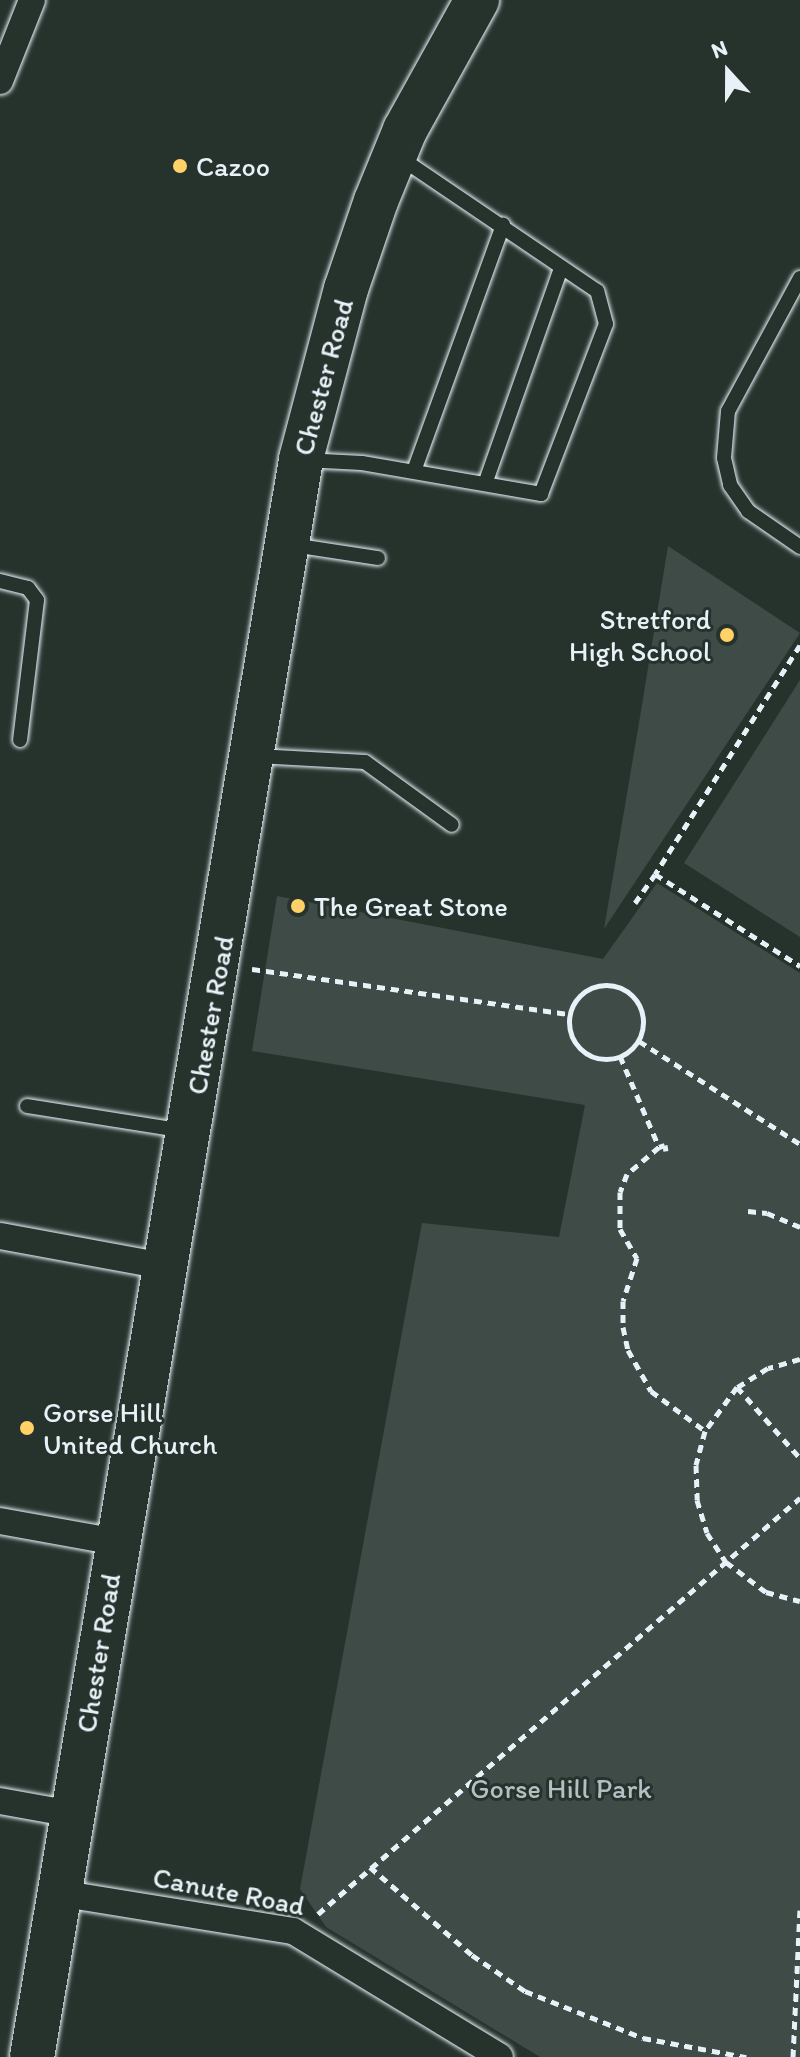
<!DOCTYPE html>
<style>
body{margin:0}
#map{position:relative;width:800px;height:2057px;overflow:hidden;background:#26332d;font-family:Itim,sans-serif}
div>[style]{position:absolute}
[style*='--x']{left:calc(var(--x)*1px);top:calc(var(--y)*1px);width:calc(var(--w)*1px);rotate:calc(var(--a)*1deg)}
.green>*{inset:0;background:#3e4b47}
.path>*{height:5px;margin-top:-2.5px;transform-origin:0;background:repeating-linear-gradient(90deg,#e8f1f8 0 8px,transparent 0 14px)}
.path>.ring{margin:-2.5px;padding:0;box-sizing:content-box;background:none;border:5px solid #e8f1f8;border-radius:50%}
.roads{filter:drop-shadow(0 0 2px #e8f1f8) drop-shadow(0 0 2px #e8f1f8)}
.service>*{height:14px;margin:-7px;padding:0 7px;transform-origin:7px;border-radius:7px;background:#26332d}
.minor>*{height:26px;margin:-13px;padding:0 13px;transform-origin:13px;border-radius:13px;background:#26332d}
.trunk>*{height:44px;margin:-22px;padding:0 22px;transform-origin:22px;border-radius:22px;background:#26332d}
.dots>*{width:22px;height:22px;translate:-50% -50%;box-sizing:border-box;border:4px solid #26332d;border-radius:50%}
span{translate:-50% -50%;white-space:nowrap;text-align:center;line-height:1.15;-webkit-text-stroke:6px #26332d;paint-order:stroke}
.poi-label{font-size:28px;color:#e8f1f8}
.left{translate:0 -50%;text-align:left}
.right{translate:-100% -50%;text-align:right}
.street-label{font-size:28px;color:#e8f1f8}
.park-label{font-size:28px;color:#b5bfc3}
.north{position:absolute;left:688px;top:32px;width:80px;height:80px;-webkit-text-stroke:6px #26332d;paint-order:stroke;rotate:339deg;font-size:22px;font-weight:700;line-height:32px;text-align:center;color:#e8f1f8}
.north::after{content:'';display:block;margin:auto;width:28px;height:36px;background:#e8f1f8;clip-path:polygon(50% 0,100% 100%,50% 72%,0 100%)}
</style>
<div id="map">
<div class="green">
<i style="clip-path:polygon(668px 546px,800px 633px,604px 929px,639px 723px)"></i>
<i style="clip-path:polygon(800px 680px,800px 937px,684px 863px)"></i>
<i style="clip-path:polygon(657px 883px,800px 973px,800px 2057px,540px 2057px,326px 1927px,300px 1889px,422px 1223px,559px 1237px,585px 1105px,252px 1051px,277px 896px,603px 959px)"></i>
</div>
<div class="path">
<i style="--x:800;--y:645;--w:271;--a:122.3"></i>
<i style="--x:655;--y:874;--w:172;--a:32.4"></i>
<i style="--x:635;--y:903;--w:35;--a:-55"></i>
<i style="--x:252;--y:969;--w:321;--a:8.1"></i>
<i class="ring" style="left:569px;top:985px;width:69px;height:69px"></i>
<i style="--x:639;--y:1041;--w:191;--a:32.6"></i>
<i style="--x:620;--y:1056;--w:99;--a:66.8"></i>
<i style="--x:659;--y:1147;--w:42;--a:139.8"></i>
<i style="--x:627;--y:1174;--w:19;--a:111"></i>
<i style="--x:620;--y:1192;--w:37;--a:90"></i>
<i style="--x:620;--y:1229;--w:34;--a:60"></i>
<i style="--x:637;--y:1258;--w:45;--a:108"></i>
<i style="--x:623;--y:1301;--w:26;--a:90"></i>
<i style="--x:623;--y:1327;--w:24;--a:78"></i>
<i style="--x:628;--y:1350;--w:47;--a:60.7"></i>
<i style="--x:651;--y:1391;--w:67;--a:36.5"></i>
<i style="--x:659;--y:1147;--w:6;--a:-18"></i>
<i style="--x:665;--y:1145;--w:6;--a:81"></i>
<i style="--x:748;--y:1211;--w:19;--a:6"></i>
<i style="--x:767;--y:1213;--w:36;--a:23"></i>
<i style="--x:800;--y:1359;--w:33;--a:164"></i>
<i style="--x:768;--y:1368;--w:36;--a:148"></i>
<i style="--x:737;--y:1387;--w:54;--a:126"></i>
<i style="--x:705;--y:1431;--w:35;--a:105"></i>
<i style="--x:696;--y:1465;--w:35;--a:88"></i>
<i style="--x:697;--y:1500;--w:34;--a:73"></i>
<i style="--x:707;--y:1533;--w:35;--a:57"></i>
<i style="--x:726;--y:1562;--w:50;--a:36.9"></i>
<i style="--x:766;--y:1592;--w:35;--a:15"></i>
<i style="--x:737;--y:1387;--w:95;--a:48.4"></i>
<i style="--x:370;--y:1867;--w:135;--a:40.8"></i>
<i style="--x:472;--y:1955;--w:64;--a:34.2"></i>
<i style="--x:525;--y:1991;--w:127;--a:21.7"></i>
<i style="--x:643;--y:2038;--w:105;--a:10.5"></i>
<i style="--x:318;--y:1914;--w:637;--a:-40.8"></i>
<i style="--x:793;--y:2057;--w:147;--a:-87.3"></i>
</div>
<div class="roads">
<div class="service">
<i style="--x:800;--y:278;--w:151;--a:118.4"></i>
<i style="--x:728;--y:411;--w:47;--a:94.9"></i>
<i style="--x:724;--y:458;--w:28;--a:77"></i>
<i style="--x:730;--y:485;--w:32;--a:55"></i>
<i style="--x:748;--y:511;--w:63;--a:34.7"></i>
<i style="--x:304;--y:460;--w:58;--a:3"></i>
<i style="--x:362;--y:463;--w:182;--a:9.8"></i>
<i style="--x:541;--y:494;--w:182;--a:-69.1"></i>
<i style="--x:606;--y:324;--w:34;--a:-105"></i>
<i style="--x:597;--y:291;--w:239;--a:-145.9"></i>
<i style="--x:414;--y:471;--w:262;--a:-70.1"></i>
<i style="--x:485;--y:484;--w:229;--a:-70.6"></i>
<i style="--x:292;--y:545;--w:87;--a:8.6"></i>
<i style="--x:0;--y:581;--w:29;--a:14"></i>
<i style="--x:28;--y:588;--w:15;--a:53"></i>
<i style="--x:37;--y:600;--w:141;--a:96.9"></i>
<i style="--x:257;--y:756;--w:108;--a:3.2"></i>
<i style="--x:365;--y:762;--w:107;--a:35.9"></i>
<i style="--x:27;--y:1106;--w:160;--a:9"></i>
</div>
<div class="minor">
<i style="--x:0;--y:81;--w:87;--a:-68.4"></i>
<i style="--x:0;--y:1236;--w:167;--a:10.4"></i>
<i style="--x:0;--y:1521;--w:119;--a:10.2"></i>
<i style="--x:0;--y:1801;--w:73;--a:10.2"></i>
<i style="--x:58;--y:1893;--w:238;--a:9.2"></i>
<i style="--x:293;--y:1931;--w:242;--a:31.3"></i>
</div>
<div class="trunk">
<i style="--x:32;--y:2057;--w:1620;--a:-80.44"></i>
<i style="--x:301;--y:459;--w:176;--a:-75.2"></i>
<i style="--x:346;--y:289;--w:93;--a:-71.2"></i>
<i style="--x:376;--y:201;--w:77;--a:-67.8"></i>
<i style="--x:405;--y:130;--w:149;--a:-61"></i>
</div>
</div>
<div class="dots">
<i style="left:180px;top:166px;background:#ffd166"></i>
<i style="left:727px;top:635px;background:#ffd166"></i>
<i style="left:298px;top:906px;background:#ffd166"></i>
<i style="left:27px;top:1428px;background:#ffd166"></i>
</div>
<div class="poi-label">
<span class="left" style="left:196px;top:166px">Cazoo</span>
<span class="right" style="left:711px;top:635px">Stretford<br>High School</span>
<span class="left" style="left:314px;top:906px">The Great Stone</span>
<span class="left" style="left:43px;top:1428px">Gorse Hill<br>United Church</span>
</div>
<div class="street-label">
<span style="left:323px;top:377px;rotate:-75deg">Chester Road</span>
<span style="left:210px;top:1015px;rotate:-80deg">Chester Road</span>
<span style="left:98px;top:1653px;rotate:-81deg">Chester Road</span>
<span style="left:229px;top:1891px;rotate:11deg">Canute Road</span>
</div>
<div class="park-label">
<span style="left:561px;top:1788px">Gorse Hill Park</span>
</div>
<div class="north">N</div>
</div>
